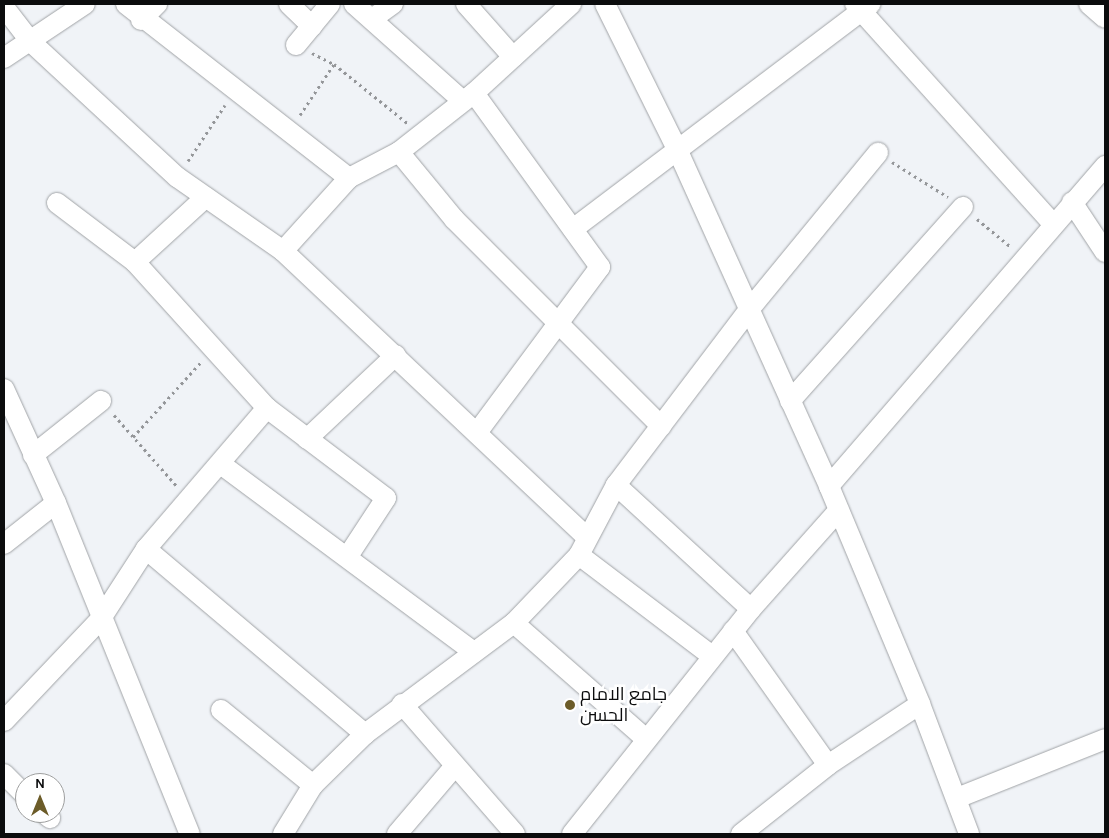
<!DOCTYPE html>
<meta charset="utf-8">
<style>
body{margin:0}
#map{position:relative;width:1109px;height:838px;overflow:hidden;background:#f0f3f7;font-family:Karla,Cairo,sans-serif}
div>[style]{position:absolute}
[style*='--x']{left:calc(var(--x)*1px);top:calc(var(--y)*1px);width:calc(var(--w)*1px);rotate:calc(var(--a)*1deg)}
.path>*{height:3px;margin-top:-1.5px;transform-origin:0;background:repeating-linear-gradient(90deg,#949699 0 2.5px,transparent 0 6.5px)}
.roads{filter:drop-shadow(0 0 1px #a0a3a6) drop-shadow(0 0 1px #a0a3a6)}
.minor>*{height:20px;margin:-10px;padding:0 10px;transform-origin:10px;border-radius:10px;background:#fff}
.dots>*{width:14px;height:14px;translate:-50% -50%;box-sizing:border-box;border:2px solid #fff;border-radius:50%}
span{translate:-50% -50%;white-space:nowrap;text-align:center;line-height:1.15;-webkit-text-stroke:5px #fff;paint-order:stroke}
.poi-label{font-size:18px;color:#0b0c0d}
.left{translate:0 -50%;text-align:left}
.frame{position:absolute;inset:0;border:5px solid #0b0c0d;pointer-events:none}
.north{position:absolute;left:15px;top:773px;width:50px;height:50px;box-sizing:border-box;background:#fff;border:1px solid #9d9e9e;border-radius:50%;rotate:0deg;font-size:14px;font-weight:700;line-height:20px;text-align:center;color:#0b0c0d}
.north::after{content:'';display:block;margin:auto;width:18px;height:22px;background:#6c5c29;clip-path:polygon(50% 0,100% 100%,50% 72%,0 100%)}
</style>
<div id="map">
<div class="path">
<i style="--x:312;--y:53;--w:25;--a:27"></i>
<i style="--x:334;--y:64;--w:94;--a:38.9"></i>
<i style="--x:300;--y:115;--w:61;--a:-56.3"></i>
<i style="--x:188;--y:161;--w:67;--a:-56.5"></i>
<i style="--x:892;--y:162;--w:66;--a:32"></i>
<i style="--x:977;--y:219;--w:44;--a:39.5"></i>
<i style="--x:114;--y:415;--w:94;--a:48.5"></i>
<i style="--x:133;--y:437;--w:101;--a:-47.8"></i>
</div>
<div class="roads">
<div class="minor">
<i style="--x:126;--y:4;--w:283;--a:38"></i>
<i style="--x:289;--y:4;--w:32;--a:44"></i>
<i style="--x:354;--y:4;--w:146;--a:41.7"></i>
<i style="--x:466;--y:4;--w:71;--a:48.4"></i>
<i style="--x:605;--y:4;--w:162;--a:63.6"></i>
<i style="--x:677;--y:149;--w:370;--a:65.7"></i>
<i style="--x:829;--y:486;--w:236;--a:67.3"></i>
<i style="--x:920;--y:704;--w:139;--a:69.3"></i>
<i style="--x:855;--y:4;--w:296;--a:48"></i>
<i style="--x:1089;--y:4;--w:21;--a:41"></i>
<i style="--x:4;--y:7;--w:44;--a:52.4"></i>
<i style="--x:31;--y:42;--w:199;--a:42.8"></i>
<i style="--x:177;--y:177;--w:129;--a:34.9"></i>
<i style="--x:283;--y:251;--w:417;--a:43.3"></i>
<i style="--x:372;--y:19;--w:26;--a:-36"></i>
<i style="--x:141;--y:20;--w:23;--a:-45"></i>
<i style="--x:296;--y:45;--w:53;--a:-50.3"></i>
<i style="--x:4;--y:58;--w:97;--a:-33.7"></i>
<i style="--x:474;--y:93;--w:215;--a:54.1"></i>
<i style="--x:600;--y:267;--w:204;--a:126.6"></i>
<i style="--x:399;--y:152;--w:87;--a:50.6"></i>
<i style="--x:454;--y:219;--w:293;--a:45"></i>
<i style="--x:1072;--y:202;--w:60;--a:56.6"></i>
<i style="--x:57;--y:203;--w:98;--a:37.1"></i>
<i style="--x:135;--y:262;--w:197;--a:47.9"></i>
<i style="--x:267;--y:408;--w:149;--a:37.1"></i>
<i style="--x:386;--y:498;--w:69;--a:123.2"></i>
<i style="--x:573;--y:229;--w:373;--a:-37.1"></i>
<i style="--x:283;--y:251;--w:98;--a:-47.9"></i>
<i style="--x:349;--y:178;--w:56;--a:-27.5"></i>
<i style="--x:399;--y:152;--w:95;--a:-38.2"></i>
<i style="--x:474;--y:93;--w:132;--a:-42.5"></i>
<i style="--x:135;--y:262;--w:96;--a:-42.5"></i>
<i style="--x:4;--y:389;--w:125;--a:65.5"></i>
<i style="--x:56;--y:503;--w:357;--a:68"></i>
<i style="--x:790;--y:401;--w:260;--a:-48.3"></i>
<i style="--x:307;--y:439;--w:122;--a:-43.3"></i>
<i style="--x:33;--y:455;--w:87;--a:-38.5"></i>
<i style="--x:222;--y:465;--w:314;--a:36.6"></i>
<i style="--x:616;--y:485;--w:183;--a:42.6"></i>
<i style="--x:829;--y:486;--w:423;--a:-49.2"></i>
<i style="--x:4;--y:544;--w:66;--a:-38.3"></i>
<i style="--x:146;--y:549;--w:287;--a:40.2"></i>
<i style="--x:579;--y:555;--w:167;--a:37.2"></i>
<i style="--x:514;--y:623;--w:176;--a:41.3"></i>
<i style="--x:733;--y:631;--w:164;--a:54.7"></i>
<i style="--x:402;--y:704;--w:172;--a:49"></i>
<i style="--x:221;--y:710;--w:119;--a:39.2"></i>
<i style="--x:4;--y:721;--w:139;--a:-46.5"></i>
<i style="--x:100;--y:620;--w:85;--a:-57.1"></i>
<i style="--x:146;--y:549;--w:186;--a:-49.4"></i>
<i style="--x:4;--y:774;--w:30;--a:45"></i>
<i style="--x:957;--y:798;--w:159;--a:-21.7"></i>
<i style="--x:44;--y:813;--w:8;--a:40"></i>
<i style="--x:283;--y:834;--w:57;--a:-58.5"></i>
<i style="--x:313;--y:785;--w:73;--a:-44.4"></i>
<i style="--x:365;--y:734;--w:186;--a:-36.7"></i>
<i style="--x:514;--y:623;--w:94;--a:-46.3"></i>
<i style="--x:579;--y:555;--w:79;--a:-62.1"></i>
<i style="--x:616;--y:485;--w:218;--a:-52.8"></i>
<i style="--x:748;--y:311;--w:205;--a:-50.6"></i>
<i style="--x:397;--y:834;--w:88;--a:-49.6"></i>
<i style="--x:572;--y:834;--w:288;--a:-51.5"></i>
<i style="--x:751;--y:609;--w:132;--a:-48.4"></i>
<i style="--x:741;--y:834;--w:111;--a:-38.4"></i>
<i style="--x:828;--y:765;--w:110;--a:-33.5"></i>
</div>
</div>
<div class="dots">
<i style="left:570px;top:705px;background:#6c5c29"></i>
</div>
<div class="poi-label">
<span class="left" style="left:580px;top:705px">جامع الامام<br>الحسن</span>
</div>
<div class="frame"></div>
<div class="north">N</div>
</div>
